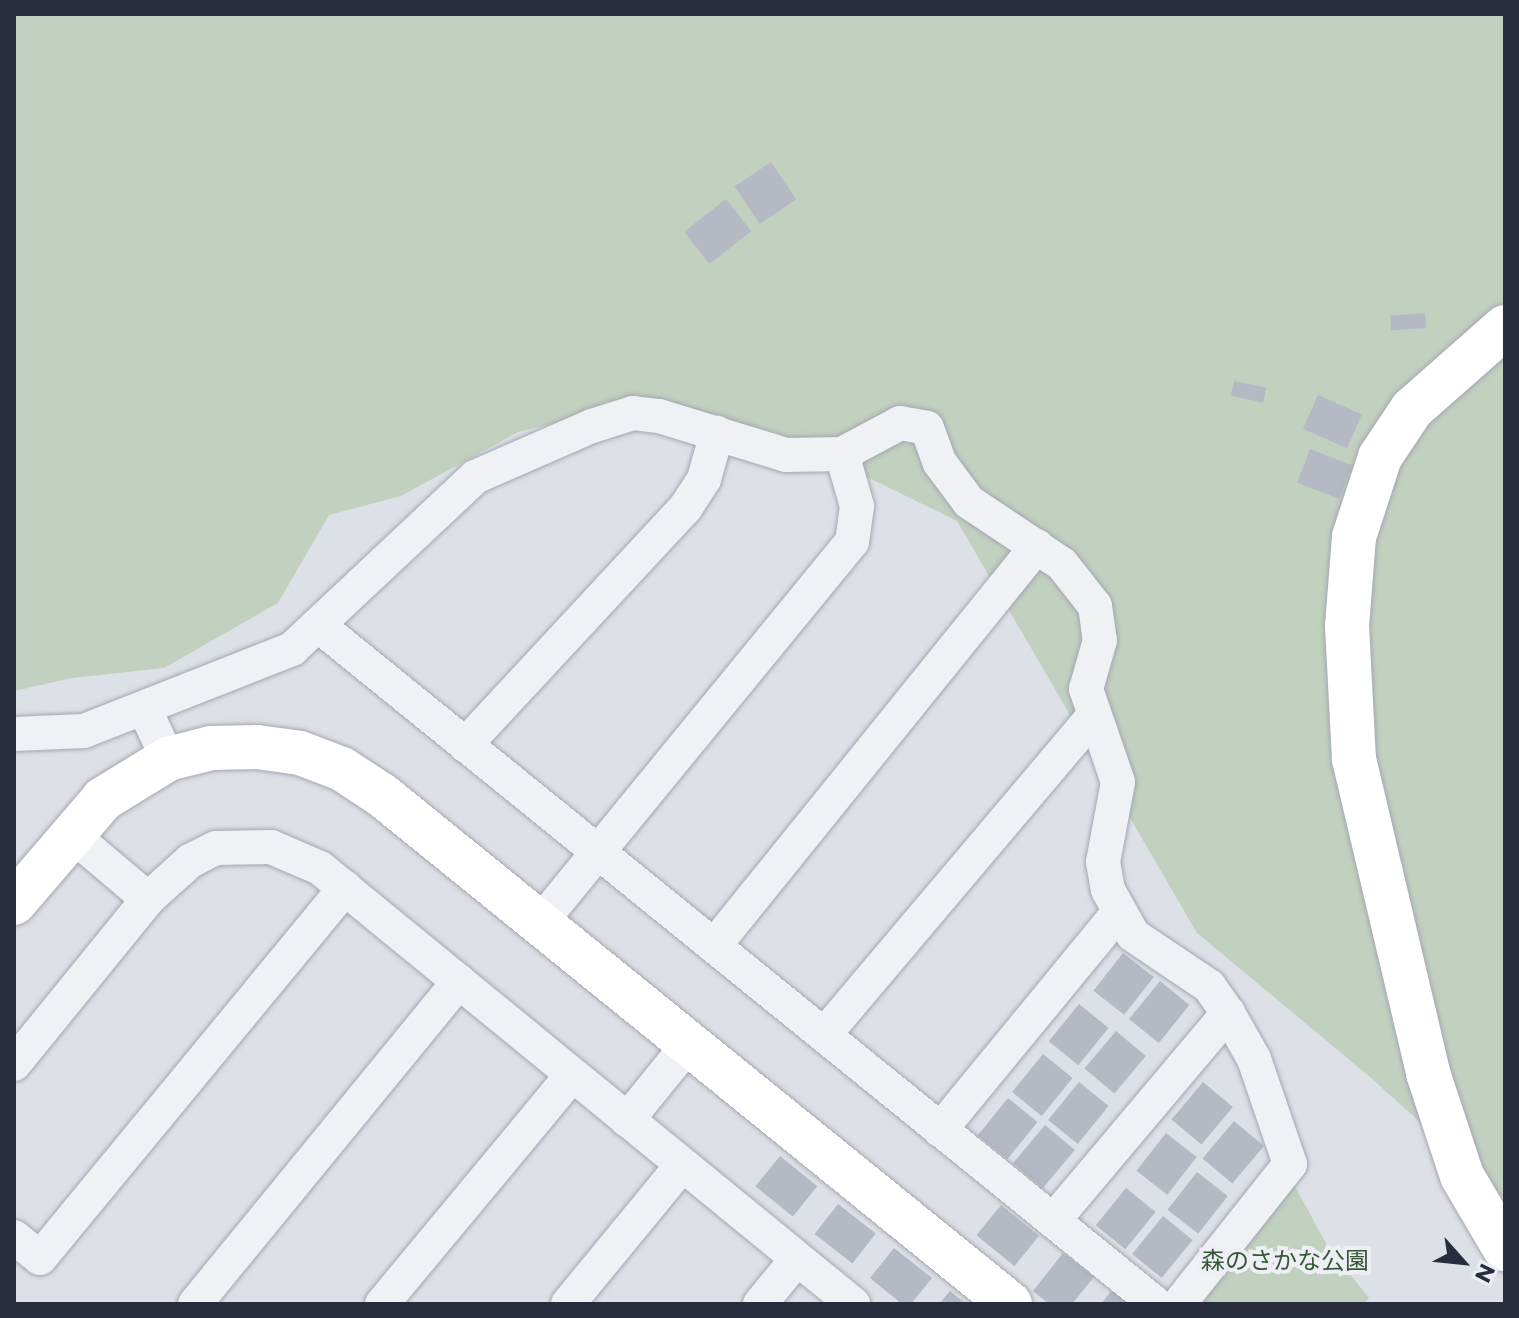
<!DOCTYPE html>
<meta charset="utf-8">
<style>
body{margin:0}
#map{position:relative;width:1519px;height:1318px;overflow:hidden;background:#dee0e7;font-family:Montserrat,"Noto Sans JP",sans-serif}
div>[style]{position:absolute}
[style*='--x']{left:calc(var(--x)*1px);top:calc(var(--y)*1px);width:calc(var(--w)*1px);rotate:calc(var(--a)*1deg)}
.green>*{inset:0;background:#c1d0bf}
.building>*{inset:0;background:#b5b9c3;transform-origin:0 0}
.roads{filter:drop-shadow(0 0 2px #a4a7b1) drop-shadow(0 0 2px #a4a7b1)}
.street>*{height:34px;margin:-17px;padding:0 17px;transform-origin:17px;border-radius:17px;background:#f0f1f5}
.secondary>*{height:44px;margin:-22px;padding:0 22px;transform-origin:22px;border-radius:22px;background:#fff}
span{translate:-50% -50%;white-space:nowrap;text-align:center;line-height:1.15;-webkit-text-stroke:8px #edeff5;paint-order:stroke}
.park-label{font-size:24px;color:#375836}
.frame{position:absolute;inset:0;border:16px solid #282d3d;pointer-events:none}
.north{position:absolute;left:1423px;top:1222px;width:80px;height:80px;-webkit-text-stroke:6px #edeff5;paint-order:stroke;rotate:117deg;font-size:22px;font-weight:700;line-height:32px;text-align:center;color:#282d3d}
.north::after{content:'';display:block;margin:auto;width:28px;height:36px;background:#282d3d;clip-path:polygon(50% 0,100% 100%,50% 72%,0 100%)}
</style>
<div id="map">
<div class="green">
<i style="clip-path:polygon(14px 14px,1505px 14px,1505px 1199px,1370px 1077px,1197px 933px,957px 521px,775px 432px,631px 404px,518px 432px,401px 496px,329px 515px,278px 603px,164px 668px,72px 678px,14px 691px)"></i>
<i style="clip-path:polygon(1292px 1181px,1327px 1245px,1369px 1298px,1364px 1304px,1193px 1304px)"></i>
</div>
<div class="building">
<i style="left:771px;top:162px;width:45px;height:44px;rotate:56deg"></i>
<i style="left:726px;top:199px;width:41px;height:53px;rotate:52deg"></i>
<i style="left:1425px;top:313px;width:15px;height:35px;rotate:86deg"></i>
<i style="left:1234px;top:381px;width:33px;height:15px;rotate:12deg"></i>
<i style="left:1318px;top:395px;width:48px;height:37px;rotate:24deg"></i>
<i style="left:1310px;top:449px;width:45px;height:36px;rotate:21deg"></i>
<i style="left:1123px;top:953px;width:39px;height:48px;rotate:38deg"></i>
<i style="left:1160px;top:981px;width:38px;height:49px;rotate:39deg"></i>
<i style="left:1079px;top:1004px;width:38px;height:48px;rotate:39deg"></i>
<i style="left:1116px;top:1031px;width:39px;height:49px;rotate:40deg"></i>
<i style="left:1043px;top:1054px;width:38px;height:49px;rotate:39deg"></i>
<i style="left:1079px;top:1082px;width:38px;height:49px;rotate:39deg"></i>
<i style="left:1203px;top:1082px;width:39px;height:49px;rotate:40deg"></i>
<i style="left:1008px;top:1098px;width:38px;height:48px;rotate:39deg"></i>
<i style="left:1234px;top:1121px;width:39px;height:49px;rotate:40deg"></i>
<i style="left:1045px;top:1125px;width:39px;height:50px;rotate:40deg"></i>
<i style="left:1166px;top:1133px;width:39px;height:48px;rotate:38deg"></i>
<i style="left:780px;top:1156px;width:48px;height:39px;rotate:39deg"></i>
<i style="left:1197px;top:1172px;width:39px;height:48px;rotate:38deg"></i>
<i style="left:1126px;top:1188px;width:38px;height:48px;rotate:39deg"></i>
<i style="left:838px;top:1204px;width:48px;height:38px;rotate:38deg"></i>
<i style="left:1001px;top:1205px;width:49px;height:39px;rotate:39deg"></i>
<i style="left:1163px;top:1216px;width:38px;height:49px;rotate:39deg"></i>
<i style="clip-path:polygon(894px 1248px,932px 1278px,911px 1304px,902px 1304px,870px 1278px)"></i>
<i style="clip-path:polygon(1063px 1253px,1094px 1277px,1072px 1304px,1049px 1304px,1033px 1291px)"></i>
<i style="clip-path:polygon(1112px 1290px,1130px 1304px,1101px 1304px)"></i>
<i style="clip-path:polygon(950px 1291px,966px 1304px,939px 1304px)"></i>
</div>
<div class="roads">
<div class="street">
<i style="--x:318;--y:625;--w:1079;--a:39.02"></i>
<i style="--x:144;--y:708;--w:56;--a:64.8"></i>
<i style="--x:14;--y:734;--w:70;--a:-2.5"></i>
<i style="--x:84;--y:731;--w:224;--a:-21.5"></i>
<i style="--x:292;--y:649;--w:251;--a:-43.2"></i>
<i style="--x:475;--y:477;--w:128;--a:-23.6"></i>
<i style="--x:592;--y:426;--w:43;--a:-17.6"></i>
<i style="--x:633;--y:413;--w:26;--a:7"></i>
<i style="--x:659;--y:416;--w:133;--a:17.1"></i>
<i style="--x:786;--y:455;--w:56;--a:-1"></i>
<i style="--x:842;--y:454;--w:66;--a:-28.1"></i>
<i style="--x:900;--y:423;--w:27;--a:10"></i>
<i style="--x:927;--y:428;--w:37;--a:70"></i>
<i style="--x:940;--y:463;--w:49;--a:53.4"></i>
<i style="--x:969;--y:502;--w:112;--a:33.7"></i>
<i style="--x:1062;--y:564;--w:53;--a:51.8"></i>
<i style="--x:1095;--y:606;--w:34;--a:82"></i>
<i style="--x:1100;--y:640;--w:51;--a:105.9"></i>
<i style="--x:1086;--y:689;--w:98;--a:71"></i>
<i style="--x:1118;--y:782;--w:81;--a:100.6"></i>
<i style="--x:1103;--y:862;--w:28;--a:80"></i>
<i style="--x:1108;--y:890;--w:51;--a:60.9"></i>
<i style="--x:1133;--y:935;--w:92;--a:33.9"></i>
<i style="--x:1209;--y:986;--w:33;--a:55"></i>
<i style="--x:1228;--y:1013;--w:53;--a:60.5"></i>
<i style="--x:1254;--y:1059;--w:111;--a:71.1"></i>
<i style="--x:1290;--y:1164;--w:179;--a:128.4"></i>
<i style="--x:465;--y:745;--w:325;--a:-47.1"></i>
<i style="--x:686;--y:507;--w:33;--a:-57"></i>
<i style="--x:704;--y:479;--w:48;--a:-74.2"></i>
<i style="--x:71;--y:834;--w:101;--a:40.2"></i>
<i style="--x:148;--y:899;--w:57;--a:-42.1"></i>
<i style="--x:190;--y:861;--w:29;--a:-27"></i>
<i style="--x:216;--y:848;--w:55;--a:-1"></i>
<i style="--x:271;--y:847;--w:53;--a:23.2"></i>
<i style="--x:320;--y:868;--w:689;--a:39.28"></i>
<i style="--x:539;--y:924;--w:494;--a:-50.7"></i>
<i style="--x:852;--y:542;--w:36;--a:-82"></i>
<i style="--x:857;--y:506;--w:54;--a:-106.1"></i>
<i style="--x:714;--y:946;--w:514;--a:-51.08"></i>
<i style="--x:824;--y:1035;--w:415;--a:-49.8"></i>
<i style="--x:14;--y:1064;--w:213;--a:-50.9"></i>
<i style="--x:627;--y:1120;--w:97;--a:-50.9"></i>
<i style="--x:940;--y:1130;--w:282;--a:-50.6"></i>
<i style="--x:1053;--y:1221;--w:272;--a:-49.9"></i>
<i style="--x:14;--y:1237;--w:33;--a:39"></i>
<i style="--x:40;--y:1258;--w:480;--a:-50.5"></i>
<i style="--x:195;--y:1304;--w:417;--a:-50.7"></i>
<i style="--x:382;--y:1304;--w:298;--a:-50.3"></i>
<i style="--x:568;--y:1304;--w:180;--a:-50.6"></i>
<i style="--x:760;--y:1304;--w:58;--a:-50.6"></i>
</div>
<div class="secondary">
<i style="--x:1505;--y:327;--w:124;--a:138.6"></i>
<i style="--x:1412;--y:409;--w:58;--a:123.7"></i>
<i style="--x:1380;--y:457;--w:84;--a:108"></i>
<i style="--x:1354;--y:537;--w:89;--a:94.5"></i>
<i style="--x:1347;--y:626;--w:133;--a:87"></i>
<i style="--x:1354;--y:759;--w:323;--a:76.7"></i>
<i style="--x:1428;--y:1073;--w:108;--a:71.7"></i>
<i style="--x:1462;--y:1176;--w:85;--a:59.5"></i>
<i style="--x:14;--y:903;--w:137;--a:-49.4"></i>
<i style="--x:103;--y:799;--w:76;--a:-31.6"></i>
<i style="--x:168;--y:759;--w:44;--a:-14.3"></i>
<i style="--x:211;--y:748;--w:46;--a:-1.2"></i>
<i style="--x:257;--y:747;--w:43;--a:7.9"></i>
<i style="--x:300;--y:753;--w:45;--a:20.9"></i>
<i style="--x:342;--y:769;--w:49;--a:33.4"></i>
<i style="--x:383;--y:796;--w:807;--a:39.01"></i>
</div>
</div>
<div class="park-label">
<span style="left:1285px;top:1261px">森のさかな公園</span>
</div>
<div class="frame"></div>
<div class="north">N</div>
</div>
